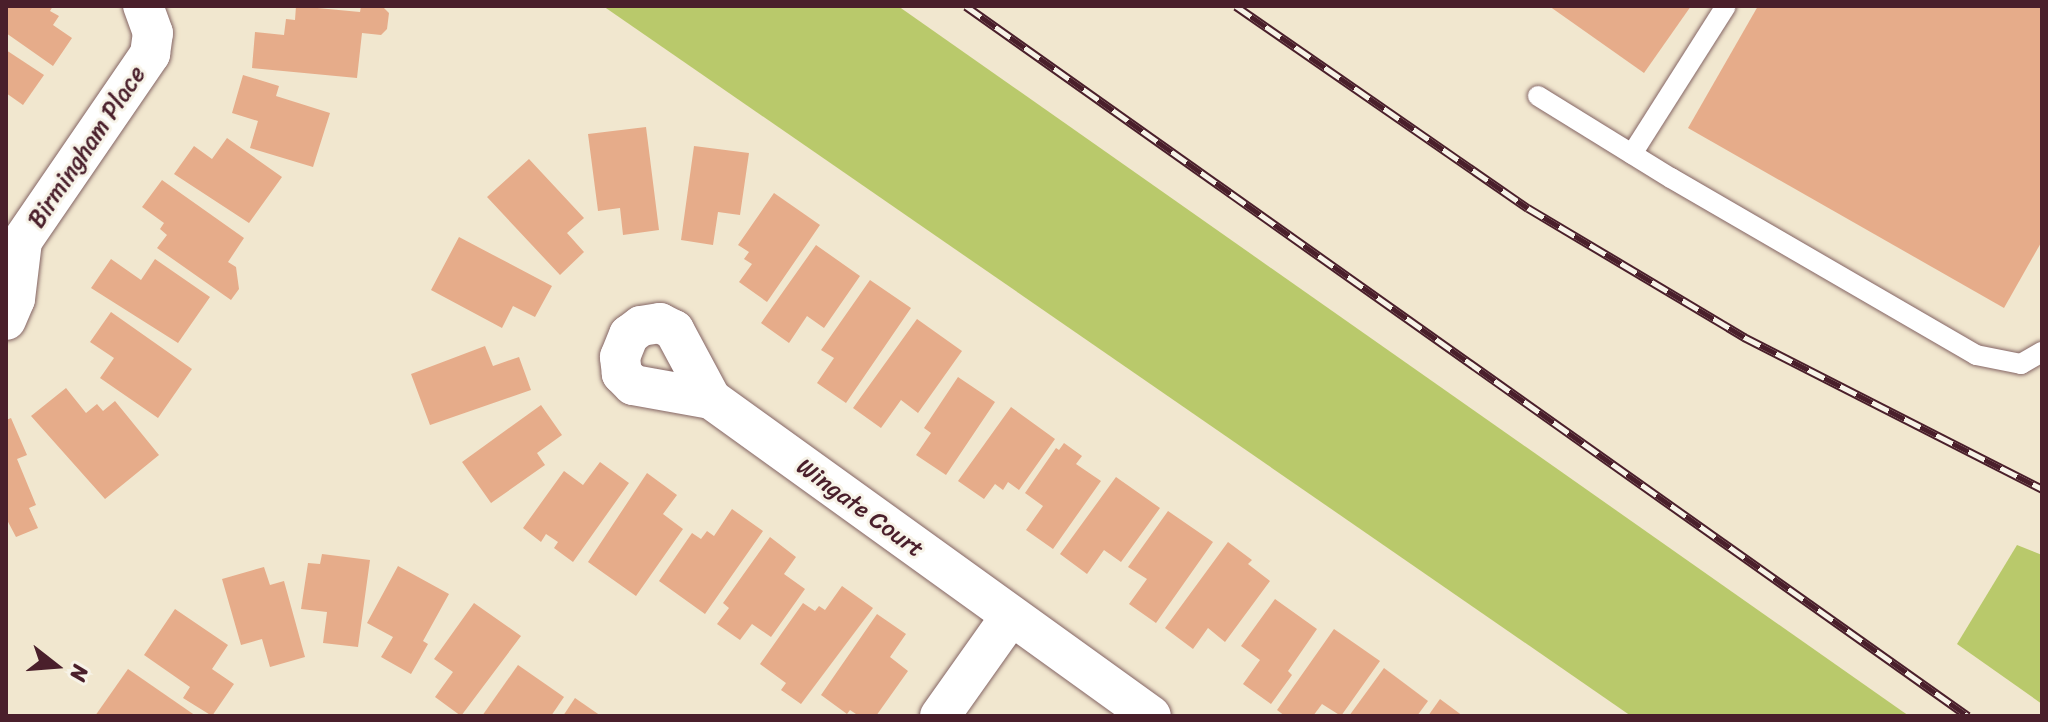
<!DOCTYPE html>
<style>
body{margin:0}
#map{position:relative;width:2048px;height:722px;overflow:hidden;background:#f1e7cf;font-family:Sriracha,sans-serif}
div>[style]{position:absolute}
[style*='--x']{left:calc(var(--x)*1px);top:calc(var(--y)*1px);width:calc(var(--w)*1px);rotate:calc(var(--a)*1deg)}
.green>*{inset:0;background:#b9c96b}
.building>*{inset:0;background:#e6ac8a}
.roads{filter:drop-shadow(0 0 2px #846564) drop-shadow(0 0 2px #846564)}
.service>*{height:20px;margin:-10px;padding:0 10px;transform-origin:10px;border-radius:10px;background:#fff}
.minor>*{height:40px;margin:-20px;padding:0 20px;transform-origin:20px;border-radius:20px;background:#fff}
.rail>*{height:9px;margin-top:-4.5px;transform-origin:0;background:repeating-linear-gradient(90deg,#f7f3e8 0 18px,#4a1f2b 0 36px);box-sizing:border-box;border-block:2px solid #4a1f2b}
span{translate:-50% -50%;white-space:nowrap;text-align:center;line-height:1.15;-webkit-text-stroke:6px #f7f3e8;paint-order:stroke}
.street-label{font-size:24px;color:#4a1f2b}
.frame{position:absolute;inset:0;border:8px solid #4a1f2b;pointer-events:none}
.north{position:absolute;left:16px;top:626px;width:80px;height:80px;-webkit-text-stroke:6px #f7f3e8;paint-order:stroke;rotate:107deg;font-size:22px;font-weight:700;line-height:32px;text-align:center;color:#4a1f2b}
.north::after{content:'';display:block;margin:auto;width:28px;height:36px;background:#4a1f2b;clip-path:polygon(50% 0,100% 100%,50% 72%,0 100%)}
</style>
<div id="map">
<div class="green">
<i style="clip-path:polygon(603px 6px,898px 6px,1909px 716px,1631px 716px)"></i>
<i style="clip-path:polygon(2017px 545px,2042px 555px,2042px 704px,1957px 644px)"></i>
</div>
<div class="building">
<i style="clip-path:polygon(6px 6px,53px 6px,50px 11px,59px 16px,53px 25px,72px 38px,53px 66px,6px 33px)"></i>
<i style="clip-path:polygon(296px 6px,360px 12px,361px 6px,383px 7px,389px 13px,387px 29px,381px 35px,362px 33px,357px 78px,252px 68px,255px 32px,284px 35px,286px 19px,295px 20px)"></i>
<i style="clip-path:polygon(1549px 6px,1691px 6px,1644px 73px)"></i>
<i style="clip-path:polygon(1758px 6px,2042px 6px,2042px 241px,2004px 308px,1688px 128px)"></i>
<i style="clip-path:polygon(6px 50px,44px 75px,23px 105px,6px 93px)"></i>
<i style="clip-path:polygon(243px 75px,279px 86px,276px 96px,330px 113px,313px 167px,250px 148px,258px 121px,232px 113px)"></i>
<i style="clip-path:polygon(646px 127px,659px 230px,623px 235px,620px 208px,598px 211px,588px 134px)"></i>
<i style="clip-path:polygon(227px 138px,282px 177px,249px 223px,174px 174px,194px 146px,212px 159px)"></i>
<i style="clip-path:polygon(694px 146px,749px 153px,740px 215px,718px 212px,713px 245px,681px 240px)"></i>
<i style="clip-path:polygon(529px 159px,584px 218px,567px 233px,584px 252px,560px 275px,487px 197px)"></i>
<i style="clip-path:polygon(162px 180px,244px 238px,228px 262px,236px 267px,239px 289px,231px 300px,157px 248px,167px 235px,160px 229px,164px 223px,142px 207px)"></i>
<i style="clip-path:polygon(774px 193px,820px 225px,767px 302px,739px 282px,752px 264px,744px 259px,749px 252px,738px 245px)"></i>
<i style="clip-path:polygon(459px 237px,552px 286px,535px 317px,513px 306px,502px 328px,431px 290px)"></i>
<i style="clip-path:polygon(816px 245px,860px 276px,824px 328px,807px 316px,789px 343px,761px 323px)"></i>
<i style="clip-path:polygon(111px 259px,141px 280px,155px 259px,210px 297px,178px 343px,91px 288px)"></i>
<i style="clip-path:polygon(870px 280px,911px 308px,846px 403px,817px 383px,834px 358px,821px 350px)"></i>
<i style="clip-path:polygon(111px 312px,192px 369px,158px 418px,100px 378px,114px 358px,90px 342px)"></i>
<i style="clip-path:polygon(917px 319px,962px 351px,918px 413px,901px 400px,881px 428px,853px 408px)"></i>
<i style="clip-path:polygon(485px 346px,493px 366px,519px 357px,531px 390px,430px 425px,411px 374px)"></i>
<i style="clip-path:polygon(958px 377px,995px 402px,946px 475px,916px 455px,931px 433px,924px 428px)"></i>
<i style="clip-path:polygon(66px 388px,86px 413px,97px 404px,103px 411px,115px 401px,159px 455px,105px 499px,31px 416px)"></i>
<i style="clip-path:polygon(541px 405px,562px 435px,537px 453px,545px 465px,491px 503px,462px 462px)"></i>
<i style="clip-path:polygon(1011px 407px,1055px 439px,1019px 490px,1008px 482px,1003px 490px,995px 484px,984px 499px,958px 481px)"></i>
<i style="clip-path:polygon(11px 418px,27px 455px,17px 459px,36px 505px,29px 508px,38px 528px,16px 537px,6px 518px,6px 420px)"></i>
<i style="clip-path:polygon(1064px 443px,1082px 456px,1076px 464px,1101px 481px,1053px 549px,1026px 530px,1043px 506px,1025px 493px,1056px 448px,1059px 450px)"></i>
<i style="clip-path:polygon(600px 462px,629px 483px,573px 562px,554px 548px,558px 542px,546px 534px,541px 542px,523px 528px,564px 471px,583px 485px)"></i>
<i style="clip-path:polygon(647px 473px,677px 495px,663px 514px,683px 529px,636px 596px,588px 562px)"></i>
<i style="clip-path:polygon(1116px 477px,1160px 508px,1121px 562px,1104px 550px,1087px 574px,1060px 554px)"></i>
<i style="clip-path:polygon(732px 509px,763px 531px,705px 614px,659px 581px,692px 533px,701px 539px,707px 531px,714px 536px)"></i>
<i style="clip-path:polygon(1168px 511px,1213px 542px,1156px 623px,1129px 604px,1147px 579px,1128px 567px)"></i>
<i style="clip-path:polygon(770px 537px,796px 557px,784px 574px,805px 589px,771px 637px,752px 624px,740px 640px,717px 624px,729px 608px,723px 603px)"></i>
<i style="clip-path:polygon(1228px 542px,1252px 560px,1248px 564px,1270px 581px,1225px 642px,1208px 628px,1193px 649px,1165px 628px)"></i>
<i style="clip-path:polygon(322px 554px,370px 560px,358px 647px,323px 643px,327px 612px,301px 609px,308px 563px,320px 564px)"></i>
<i style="clip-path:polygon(398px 566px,449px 594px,423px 641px,428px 644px,411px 674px,381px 657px,393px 637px,367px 623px)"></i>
<i style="clip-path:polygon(264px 567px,270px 585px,284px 581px,305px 657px,270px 667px,262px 639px,241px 645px,222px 579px)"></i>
<i style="clip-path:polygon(842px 586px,873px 608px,801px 704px,781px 690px,786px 683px,760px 664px,803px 603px,815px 611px,819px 606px,825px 610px)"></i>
<i style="clip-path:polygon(1275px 599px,1317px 629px,1288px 671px,1292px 675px,1271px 704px,1243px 684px,1260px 660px,1241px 646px)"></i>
<i style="clip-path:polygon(474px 603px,521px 636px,461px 716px,435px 697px,453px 672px,434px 659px)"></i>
<i style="clip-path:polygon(175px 609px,228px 645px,212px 669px,234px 684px,212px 716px,183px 698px,190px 687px,144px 655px)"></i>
<i style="clip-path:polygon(877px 614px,906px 634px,890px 657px,908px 671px,876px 716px,859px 716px,850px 710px,847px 714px,821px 695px)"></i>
<i style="clip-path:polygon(1334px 629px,1380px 661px,1341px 716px,1322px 704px,1313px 716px,1285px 716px,1277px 710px)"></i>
<i style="clip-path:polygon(518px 665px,564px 697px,551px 716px,482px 716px)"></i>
<i style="clip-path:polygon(1384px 668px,1428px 701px,1417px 716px,1349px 716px)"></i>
<i style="clip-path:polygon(128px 669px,196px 716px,95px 716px)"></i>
<i style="clip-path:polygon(575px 698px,601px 716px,563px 716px)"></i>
<i style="clip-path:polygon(1440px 699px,1463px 716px,1428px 716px)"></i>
</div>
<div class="roads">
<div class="service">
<i style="--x:1538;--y:96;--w:156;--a:31.7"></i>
<i style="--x:1671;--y:178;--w:353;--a:30.1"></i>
<i style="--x:1976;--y:355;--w:46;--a:11.3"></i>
<i style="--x:2021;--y:364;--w:24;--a:-30"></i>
<i style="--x:1632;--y:154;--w:175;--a:-57.6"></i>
</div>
<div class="minor">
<i style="--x:6;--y:320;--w:23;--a:-67"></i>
<i style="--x:15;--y:299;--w:58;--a:-83.1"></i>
<i style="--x:22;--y:241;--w:227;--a:-55.6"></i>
<i style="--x:150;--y:54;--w:21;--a:-82"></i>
<i style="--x:153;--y:33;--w:29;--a:-110"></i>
<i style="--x:711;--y:399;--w:79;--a:-169.8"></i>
<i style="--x:633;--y:385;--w:16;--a:-135"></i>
<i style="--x:622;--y:374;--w:17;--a:-97"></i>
<i style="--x:620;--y:357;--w:24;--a:-68"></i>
<i style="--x:629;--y:335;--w:15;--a:-37"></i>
<i style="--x:641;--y:326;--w:19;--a:-9"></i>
<i style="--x:660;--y:323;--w:16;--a:27"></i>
<i style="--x:674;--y:330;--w:78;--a:61.8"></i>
<i style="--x:711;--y:399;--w:542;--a:35.77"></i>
<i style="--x:940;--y:716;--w:121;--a:-54.7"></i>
</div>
</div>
<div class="rail">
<i style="--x:966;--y:6;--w:1228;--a:35.32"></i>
<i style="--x:1236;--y:6;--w:355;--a:34.7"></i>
<i style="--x:1528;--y:208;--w:252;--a:30.8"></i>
<i style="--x:1744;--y:337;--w:335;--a:27"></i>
</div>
<div class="street-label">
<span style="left:87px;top:147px;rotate:-56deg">Birmingham Place</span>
<span style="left:860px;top:508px;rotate:36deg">Wingate Court</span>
</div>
<div class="frame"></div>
<div class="north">N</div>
</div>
